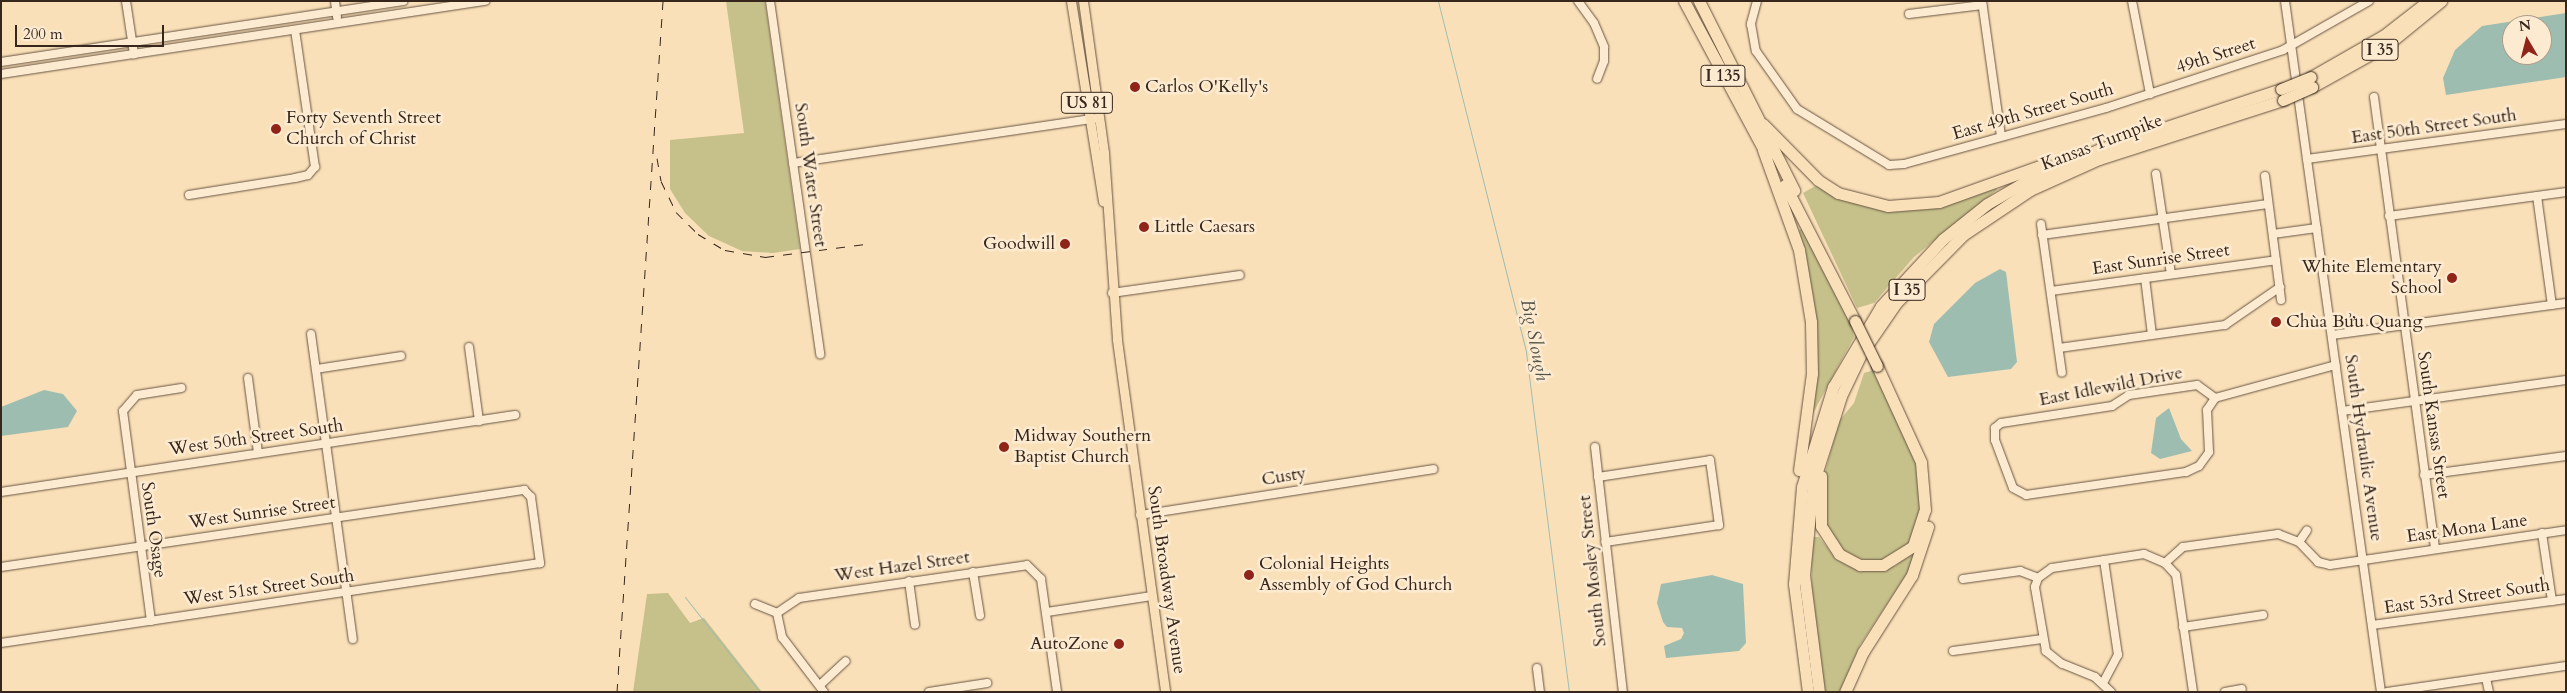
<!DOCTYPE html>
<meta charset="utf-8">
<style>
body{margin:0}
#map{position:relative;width:2567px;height:693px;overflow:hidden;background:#fae0b8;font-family:Cardo,serif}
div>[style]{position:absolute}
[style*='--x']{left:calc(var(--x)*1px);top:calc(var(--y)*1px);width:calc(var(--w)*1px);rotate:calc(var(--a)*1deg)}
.green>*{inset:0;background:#c6c08a}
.water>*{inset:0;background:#9ebdb1}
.stream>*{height:1px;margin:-0.5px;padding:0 0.5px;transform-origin:0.5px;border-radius:0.5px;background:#9ebdb1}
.roads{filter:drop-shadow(0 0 1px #675443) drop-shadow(0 0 1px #675443)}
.minor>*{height:8px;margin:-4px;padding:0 4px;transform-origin:4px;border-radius:4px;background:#fcebd1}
.major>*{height:9px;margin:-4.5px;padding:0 4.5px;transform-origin:4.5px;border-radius:4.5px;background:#fae0b8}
.highway>*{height:11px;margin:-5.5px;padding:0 5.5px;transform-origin:5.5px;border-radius:5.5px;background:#fae0b8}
.rail>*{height:1px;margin-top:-0.5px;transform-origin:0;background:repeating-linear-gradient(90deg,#36261c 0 9px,transparent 0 18px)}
.bridges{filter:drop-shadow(0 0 1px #36261c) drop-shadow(0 0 1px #36261c)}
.highway-bridge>*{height:11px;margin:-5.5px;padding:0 5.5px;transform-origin:5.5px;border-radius:5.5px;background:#fae0b8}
.dots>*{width:14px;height:14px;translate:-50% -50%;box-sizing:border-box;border:2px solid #fcebd1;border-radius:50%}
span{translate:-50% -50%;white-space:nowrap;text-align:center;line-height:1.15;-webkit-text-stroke:5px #fcebd1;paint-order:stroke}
.shield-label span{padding:1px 4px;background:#fcebd1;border:1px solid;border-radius:4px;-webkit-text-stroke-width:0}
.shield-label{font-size:16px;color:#36261c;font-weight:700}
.street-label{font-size:18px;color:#36261c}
.poi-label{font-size:18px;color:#36261c}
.left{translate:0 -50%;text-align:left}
.right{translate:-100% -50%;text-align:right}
.water-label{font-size:19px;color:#555349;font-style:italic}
.frame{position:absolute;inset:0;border:2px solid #36261c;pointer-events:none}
.north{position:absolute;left:2502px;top:15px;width:50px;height:50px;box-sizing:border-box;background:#fcebd1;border:1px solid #ad9c89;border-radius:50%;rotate:352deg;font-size:14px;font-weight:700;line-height:20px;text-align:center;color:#36261c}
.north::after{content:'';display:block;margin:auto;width:18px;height:22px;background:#8f2418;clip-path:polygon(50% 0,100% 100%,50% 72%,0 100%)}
.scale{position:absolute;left:15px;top:25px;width:149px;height:22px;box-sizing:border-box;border:2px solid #36261c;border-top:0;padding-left:6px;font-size:15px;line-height:18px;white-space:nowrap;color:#36261c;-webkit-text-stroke:4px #fcebd1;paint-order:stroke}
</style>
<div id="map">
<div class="green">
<i style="clip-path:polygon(726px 1px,765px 1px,800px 249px,773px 253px,742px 251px,709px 236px,685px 213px,670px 189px,670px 140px,744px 133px)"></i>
<i style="clip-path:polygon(1815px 186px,1896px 209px,1996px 186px,1997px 190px,1914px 257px,1874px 303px,1857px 308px,1803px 193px)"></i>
<i style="clip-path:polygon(1803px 228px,1850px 320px,1854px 337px,1811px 417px,1814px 309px,1799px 230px)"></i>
<i style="clip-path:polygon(1874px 370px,1916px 460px,1921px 509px,1909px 545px,1890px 559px,1871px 562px,1845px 554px,1823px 521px,1824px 476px,1839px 421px,1854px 403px,1864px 373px)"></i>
<i style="clip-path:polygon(1811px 537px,1819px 537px,1837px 560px,1856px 569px,1895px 566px,1915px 550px,1910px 569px,1860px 645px,1840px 692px,1824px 692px,1812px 614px)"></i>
<i style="clip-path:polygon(668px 593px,690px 623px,704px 618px,762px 692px,633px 692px,647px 594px)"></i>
</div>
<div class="water">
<i style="clip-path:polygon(evenodd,2566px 13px,2566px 77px,2446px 95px,2443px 78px,2455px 50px,2482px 26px,2566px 13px,2512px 25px,2542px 25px,2542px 55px,2512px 55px,2512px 25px)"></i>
<i style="clip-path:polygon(2000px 269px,2006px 272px,2017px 362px,2011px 369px,1948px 377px,1929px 342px,1934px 324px,1975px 283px)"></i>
<i style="clip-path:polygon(44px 390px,63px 394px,77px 411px,68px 427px,1px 436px,1px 407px)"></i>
<i style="clip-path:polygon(2169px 408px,2181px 439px,2192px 451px,2160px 459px,2151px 453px,2156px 418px)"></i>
<i style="clip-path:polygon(1712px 575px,1743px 584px,1746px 643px,1739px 651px,1666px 658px,1664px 646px,1681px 639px,1684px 633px,1682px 628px,1667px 627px,1663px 622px,1657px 603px,1661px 584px)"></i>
</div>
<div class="stream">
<i style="--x:1438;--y:1;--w:362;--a:75.9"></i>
<i style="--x:1526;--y:352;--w:343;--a:82.8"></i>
<i style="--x:685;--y:597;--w:121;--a:51.7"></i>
</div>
<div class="roads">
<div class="minor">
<i style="--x:126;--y:1;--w:54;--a:81.4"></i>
<i style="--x:335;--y:1;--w:16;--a:83"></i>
<i style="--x:770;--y:1;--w:357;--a:81.9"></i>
<i style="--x:1578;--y:1;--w:27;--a:54"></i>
<i style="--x:1594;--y:23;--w:26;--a:67"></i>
<i style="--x:1604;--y:47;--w:14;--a:90"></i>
<i style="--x:1604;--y:61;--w:19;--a:111"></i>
<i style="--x:1757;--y:1;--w:24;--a:105"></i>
<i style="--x:1751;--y:24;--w:27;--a:80"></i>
<i style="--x:1756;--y:51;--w:71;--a:54.7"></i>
<i style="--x:1797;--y:109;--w:108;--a:31.3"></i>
<i style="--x:1889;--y:165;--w:15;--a:-4"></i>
<i style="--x:1904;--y:164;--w:210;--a:-15.5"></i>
<i style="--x:2106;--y:108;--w:186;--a:-18.1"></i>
<i style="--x:2283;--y:50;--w:99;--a:-29.7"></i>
<i style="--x:1982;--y:1;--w:136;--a:82"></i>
<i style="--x:2132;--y:1;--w:95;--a:79"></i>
<i style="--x:2285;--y:1;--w:698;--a:82.09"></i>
<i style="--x:1909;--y:14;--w:74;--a:-7"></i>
<i style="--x:1;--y:62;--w:407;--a:-8.6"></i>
<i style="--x:1;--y:74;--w:490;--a:-8.6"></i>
<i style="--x:2374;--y:97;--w:455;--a:82.3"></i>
<i style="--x:2307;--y:159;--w:261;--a:-7.7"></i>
<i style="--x:793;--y:163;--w:306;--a:-8.4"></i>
<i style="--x:2156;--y:174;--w:101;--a:81.5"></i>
<i style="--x:2265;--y:176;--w:125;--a:82.6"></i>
<i style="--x:189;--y:195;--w:107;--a:-9.1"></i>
<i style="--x:295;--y:178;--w:13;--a:-13"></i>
<i style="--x:308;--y:175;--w:11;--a:-49"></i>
<i style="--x:315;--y:167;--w:138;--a:-98.3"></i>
<i style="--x:2537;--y:196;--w:110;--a:82.2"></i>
<i style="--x:2389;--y:216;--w:179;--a:-7.7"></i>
<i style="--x:2041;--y:224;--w:150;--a:82"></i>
<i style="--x:2273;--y:234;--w:44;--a:-7.8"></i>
<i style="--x:2042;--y:235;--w:228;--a:-7.8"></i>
<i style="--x:2145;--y:278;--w:57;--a:83"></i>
<i style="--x:2051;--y:291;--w:227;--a:-7.8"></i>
<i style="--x:1112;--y:293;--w:129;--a:-8"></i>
<i style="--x:311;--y:334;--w:308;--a:82.2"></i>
<i style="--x:2332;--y:335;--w:236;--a:-7.8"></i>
<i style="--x:469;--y:347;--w:75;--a:82.3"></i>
<i style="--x:2059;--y:348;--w:168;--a:-7.9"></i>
<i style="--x:2225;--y:325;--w:67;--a:-34.6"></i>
<i style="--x:316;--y:369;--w:86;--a:-8.7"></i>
<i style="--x:248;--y:378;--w:76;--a:82.4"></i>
<i style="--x:2215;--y:398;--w:22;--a:-144"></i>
<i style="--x:2197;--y:385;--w:69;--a:171.6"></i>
<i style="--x:2129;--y:395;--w:20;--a:147"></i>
<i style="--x:2112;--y:406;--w:112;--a:171.3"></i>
<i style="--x:2001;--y:423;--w:8;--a:140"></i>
<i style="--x:1995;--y:428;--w:12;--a:90"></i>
<i style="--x:1995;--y:440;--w:51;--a:69.4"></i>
<i style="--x:2013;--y:488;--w:15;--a:28"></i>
<i style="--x:2026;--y:495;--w:162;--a:-8.2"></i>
<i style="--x:2186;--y:472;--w:14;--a:-25"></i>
<i style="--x:2199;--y:466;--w:17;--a:-54"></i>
<i style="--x:2209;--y:452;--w:42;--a:-92.7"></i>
<i style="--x:2207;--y:410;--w:14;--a:-56"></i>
<i style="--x:2215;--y:398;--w:125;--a:-15.3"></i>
<i style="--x:2342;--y:411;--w:226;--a:-7.9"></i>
<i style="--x:1595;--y:447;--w:247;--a:83.5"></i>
<i style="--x:2424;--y:475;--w:143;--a:-7.6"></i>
<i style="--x:1598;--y:477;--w:113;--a:-8.6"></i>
<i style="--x:1710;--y:460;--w:66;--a:82.1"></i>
<i style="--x:1719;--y:525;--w:115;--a:171.5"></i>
<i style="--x:1;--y:492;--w:520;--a:-8.52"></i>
<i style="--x:1140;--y:515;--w:297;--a:-8.9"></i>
<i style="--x:2542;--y:533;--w:69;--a:81.6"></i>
<i style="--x:2299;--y:542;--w:14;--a:-56"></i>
<i style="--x:2165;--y:563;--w:24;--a:-42"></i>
<i style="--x:2183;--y:547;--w:96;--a:-7.8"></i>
<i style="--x:2278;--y:534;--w:22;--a:21"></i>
<i style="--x:2299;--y:542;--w:28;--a:46"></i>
<i style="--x:2318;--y:562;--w:12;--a:14"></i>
<i style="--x:2330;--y:565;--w:239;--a:-8.4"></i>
<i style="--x:1;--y:567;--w:529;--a:-8.38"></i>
<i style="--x:524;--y:490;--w:10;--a:45"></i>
<i style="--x:531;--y:497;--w:67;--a:82.2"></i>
<i style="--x:540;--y:563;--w:545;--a:171.56"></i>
<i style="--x:973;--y:572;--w:44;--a:80.8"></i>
<i style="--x:1963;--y:579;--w:58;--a:-8"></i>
<i style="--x:2020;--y:571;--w:19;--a:21"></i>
<i style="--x:909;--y:581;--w:44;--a:82.2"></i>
<i style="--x:755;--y:604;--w:24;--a:22"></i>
<i style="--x:1047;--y:612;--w:106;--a:-8.7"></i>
<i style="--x:777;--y:613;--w:27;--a:-34"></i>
<i style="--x:799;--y:598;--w:230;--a:-8.2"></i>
<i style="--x:1027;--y:565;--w:20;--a:45"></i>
<i style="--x:1041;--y:579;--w:114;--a:81.9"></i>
<i style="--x:777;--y:613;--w:25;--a:78"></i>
<i style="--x:782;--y:637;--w:69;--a:52.6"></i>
<i style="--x:151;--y:621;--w:212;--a:-97.6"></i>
<i style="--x:123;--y:411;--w:21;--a:-49"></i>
<i style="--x:137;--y:395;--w:45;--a:-9"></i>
<i style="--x:2372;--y:625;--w:196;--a:-7.6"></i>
<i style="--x:2183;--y:627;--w:81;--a:-8.5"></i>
<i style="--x:1953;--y:651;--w:90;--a:-7.7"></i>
<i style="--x:1537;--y:668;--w:24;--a:83"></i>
<i style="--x:2486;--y:678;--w:14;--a:78"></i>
<i style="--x:2103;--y:683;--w:32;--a:-62"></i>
<i style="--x:2118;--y:655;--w:96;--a:-98.4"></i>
<i style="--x:820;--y:685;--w:35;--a:-43"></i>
<i style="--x:929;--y:692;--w:59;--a:-8.8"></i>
<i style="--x:2111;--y:692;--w:22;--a:-137"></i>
<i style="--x:2095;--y:677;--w:35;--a:-158"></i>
<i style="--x:2062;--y:664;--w:21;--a:-141"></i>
<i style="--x:2046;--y:651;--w:65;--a:-99.8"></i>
<i style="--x:2035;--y:587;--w:9;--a:-72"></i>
<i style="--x:2038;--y:578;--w:17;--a:-36"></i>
<i style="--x:2052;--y:568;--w:93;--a:-8.7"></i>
<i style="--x:2144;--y:554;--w:23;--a:23"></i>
<i style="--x:2165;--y:563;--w:16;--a:47"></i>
<i style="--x:2176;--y:575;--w:118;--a:81.7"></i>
<i style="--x:2225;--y:692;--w:17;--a:-10"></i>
<i style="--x:2387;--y:692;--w:181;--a:-8.3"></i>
</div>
<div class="major">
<i style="--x:1071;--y:1;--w:203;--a:80.9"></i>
<i style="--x:1083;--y:1;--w:153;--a:82.1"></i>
<i style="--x:1104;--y:153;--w:187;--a:86"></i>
<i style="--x:1117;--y:340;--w:355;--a:82.2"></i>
</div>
<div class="highway">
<i style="--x:1684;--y:1;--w:176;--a:61.8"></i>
<i style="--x:1699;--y:1;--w:212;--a:63.3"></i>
<i style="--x:2311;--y:77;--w:83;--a:-29.7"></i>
<i style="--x:2383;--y:36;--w:57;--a:-37.9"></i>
<i style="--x:2312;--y:87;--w:86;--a:-29.2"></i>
<i style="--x:2387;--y:45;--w:70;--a:-39.2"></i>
<i style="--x:1763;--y:124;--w:78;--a:45.5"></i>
<i style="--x:1818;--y:180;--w:24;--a:33"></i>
<i style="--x:1838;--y:193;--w:52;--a:14.6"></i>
<i style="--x:1888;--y:206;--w:51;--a:-4.5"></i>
<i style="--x:1939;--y:202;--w:113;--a:-19.7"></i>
<i style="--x:1763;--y:150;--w:106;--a:70.2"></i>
<i style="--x:1799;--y:250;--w:73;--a:80.5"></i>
<i style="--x:1811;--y:322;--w:51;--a:88.9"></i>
<i style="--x:1812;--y:373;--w:98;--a:97.6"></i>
<i style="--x:1785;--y:185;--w:153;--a:62.8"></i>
<i style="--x:1821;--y:476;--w:50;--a:90"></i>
<i style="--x:1821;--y:526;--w:33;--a:57"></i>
<i style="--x:1839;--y:554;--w:24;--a:28"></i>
<i style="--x:1860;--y:565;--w:23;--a:0"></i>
<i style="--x:1883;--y:565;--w:36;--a:-32"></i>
<i style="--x:1913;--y:546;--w:38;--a:-72"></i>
<i style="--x:1925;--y:510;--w:48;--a:-94.8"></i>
<i style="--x:1921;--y:462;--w:106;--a:-114.6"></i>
<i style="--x:1808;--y:692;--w:109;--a:-97.4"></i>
<i style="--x:1794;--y:584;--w:97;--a:-85.3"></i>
<i style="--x:1802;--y:487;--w:105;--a:-72.8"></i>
<i style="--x:1833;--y:387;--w:94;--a:-59.3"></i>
<i style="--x:1881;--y:306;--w:91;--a:-47.2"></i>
<i style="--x:1943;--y:239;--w:56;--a:-38.5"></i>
<i style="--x:1987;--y:204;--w:50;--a:-30.2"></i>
<i style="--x:2030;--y:179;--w:76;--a:-23.2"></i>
<i style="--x:2100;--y:149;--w:191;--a:-18.3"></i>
<i style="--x:1819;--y:692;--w:118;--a:-97.3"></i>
<i style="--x:1804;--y:575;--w:91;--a:-84.4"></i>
<i style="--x:1813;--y:484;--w:92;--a:-72.3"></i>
<i style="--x:1841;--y:396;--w:47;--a:-64.5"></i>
<i style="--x:1861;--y:354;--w:62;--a:-55.5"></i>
<i style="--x:1896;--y:303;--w:95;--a:-45.4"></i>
<i style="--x:1963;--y:235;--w:81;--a:-33.9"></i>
<i style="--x:2030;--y:190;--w:76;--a:-24.2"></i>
<i style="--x:2099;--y:159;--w:193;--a:-17.8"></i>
<i style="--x:1845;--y:692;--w:44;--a:-65.8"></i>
<i style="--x:1863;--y:652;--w:91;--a:-57.5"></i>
<i style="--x:1912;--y:575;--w:51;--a:-71.6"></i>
</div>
</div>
<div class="rail">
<i style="--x:657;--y:158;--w:23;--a:80"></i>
<i style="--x:661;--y:181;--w:34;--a:64"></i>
<i style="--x:676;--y:212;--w:31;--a:45"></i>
<i style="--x:698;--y:234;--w:31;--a:31"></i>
<i style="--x:725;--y:250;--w:41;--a:9.9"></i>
<i style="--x:765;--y:257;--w:101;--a:-7.4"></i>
<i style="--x:617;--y:692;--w:693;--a:-86.19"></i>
</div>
<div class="bridges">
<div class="highway-bridge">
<i style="--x:2281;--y:89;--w:32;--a:-22"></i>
<i style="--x:2283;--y:100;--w:32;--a:-24"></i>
<i style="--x:1855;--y:321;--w:50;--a:63.9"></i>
</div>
</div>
<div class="dots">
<i style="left:1135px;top:87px;background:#8f2418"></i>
<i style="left:276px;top:129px;background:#8f2418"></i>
<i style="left:1144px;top:227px;background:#8f2418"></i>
<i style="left:1065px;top:244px;background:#8f2418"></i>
<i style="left:2452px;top:278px;background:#8f2418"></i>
<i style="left:2276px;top:322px;background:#8f2418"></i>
<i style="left:1004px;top:447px;background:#8f2418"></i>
<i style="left:1249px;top:575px;background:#8f2418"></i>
<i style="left:1119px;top:644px;background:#8f2418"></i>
</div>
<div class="shield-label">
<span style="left:2380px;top:50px">I 35</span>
<span style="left:1723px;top:76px">I 135</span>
<span style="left:1087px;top:103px">US 81</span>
<span style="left:1907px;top:290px">I 35</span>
</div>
<div class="street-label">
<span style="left:2216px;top:56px;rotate:-18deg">49th Street</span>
<span style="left:2033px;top:112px;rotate:-16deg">East 49th Street South</span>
<span style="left:2434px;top:127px;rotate:-8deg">East 50th Street South</span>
<span style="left:2102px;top:143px;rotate:-21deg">Kansas Turnpike</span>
<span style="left:810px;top:175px;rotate:82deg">South Water Street</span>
<span style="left:2161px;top:260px;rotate:-8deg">East Sunrise Street</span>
<span style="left:2111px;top:387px;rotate:-11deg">East Idlewild Drive</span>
<span style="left:2433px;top:425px;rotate:82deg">South Kansas Street</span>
<span style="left:256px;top:438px;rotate:-8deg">West 50th Street South</span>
<span style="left:2363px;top:448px;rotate:82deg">South Hydraulic Avenue</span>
<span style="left:1284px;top:477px;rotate:-9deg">Custy</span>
<span style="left:262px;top:513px;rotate:-8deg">West Sunrise Street</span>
<span style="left:2467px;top:529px;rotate:-8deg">East Mona Lane</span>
<span style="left:153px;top:530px;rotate:82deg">South Osage</span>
<span style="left:902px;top:567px;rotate:-8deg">West Hazel Street</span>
<span style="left:1593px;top:571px;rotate:-96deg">South Mosley Street</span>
<span style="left:1166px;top:580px;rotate:82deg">South Broadway Avenue</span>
<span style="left:269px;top:588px;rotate:-8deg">West 51st Street South</span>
<span style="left:2467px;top:597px;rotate:-8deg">East 53rd Street South</span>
</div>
<div class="poi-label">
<span class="left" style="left:1145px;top:87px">Carlos O'Kelly's</span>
<span class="left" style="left:286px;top:129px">Forty Seventh Street<br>Church of Christ</span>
<span class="left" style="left:1154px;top:227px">Little Caesars</span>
<span class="right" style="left:1055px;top:244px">Goodwill</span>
<span class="right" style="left:2442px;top:278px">White Elementary<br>School</span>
<span class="left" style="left:2286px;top:322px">Chùa Bửu Quang</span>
<span class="left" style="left:1014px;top:447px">Midway Southern<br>Baptist Church</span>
<span class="left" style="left:1259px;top:575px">Colonial Heights<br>Assembly of God Church</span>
<span class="right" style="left:1109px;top:644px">AutoZone</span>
</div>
<div class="water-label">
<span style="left:1534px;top:340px;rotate:79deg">Big Slough</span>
</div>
<div class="frame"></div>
<div class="north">N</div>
<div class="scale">200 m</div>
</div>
